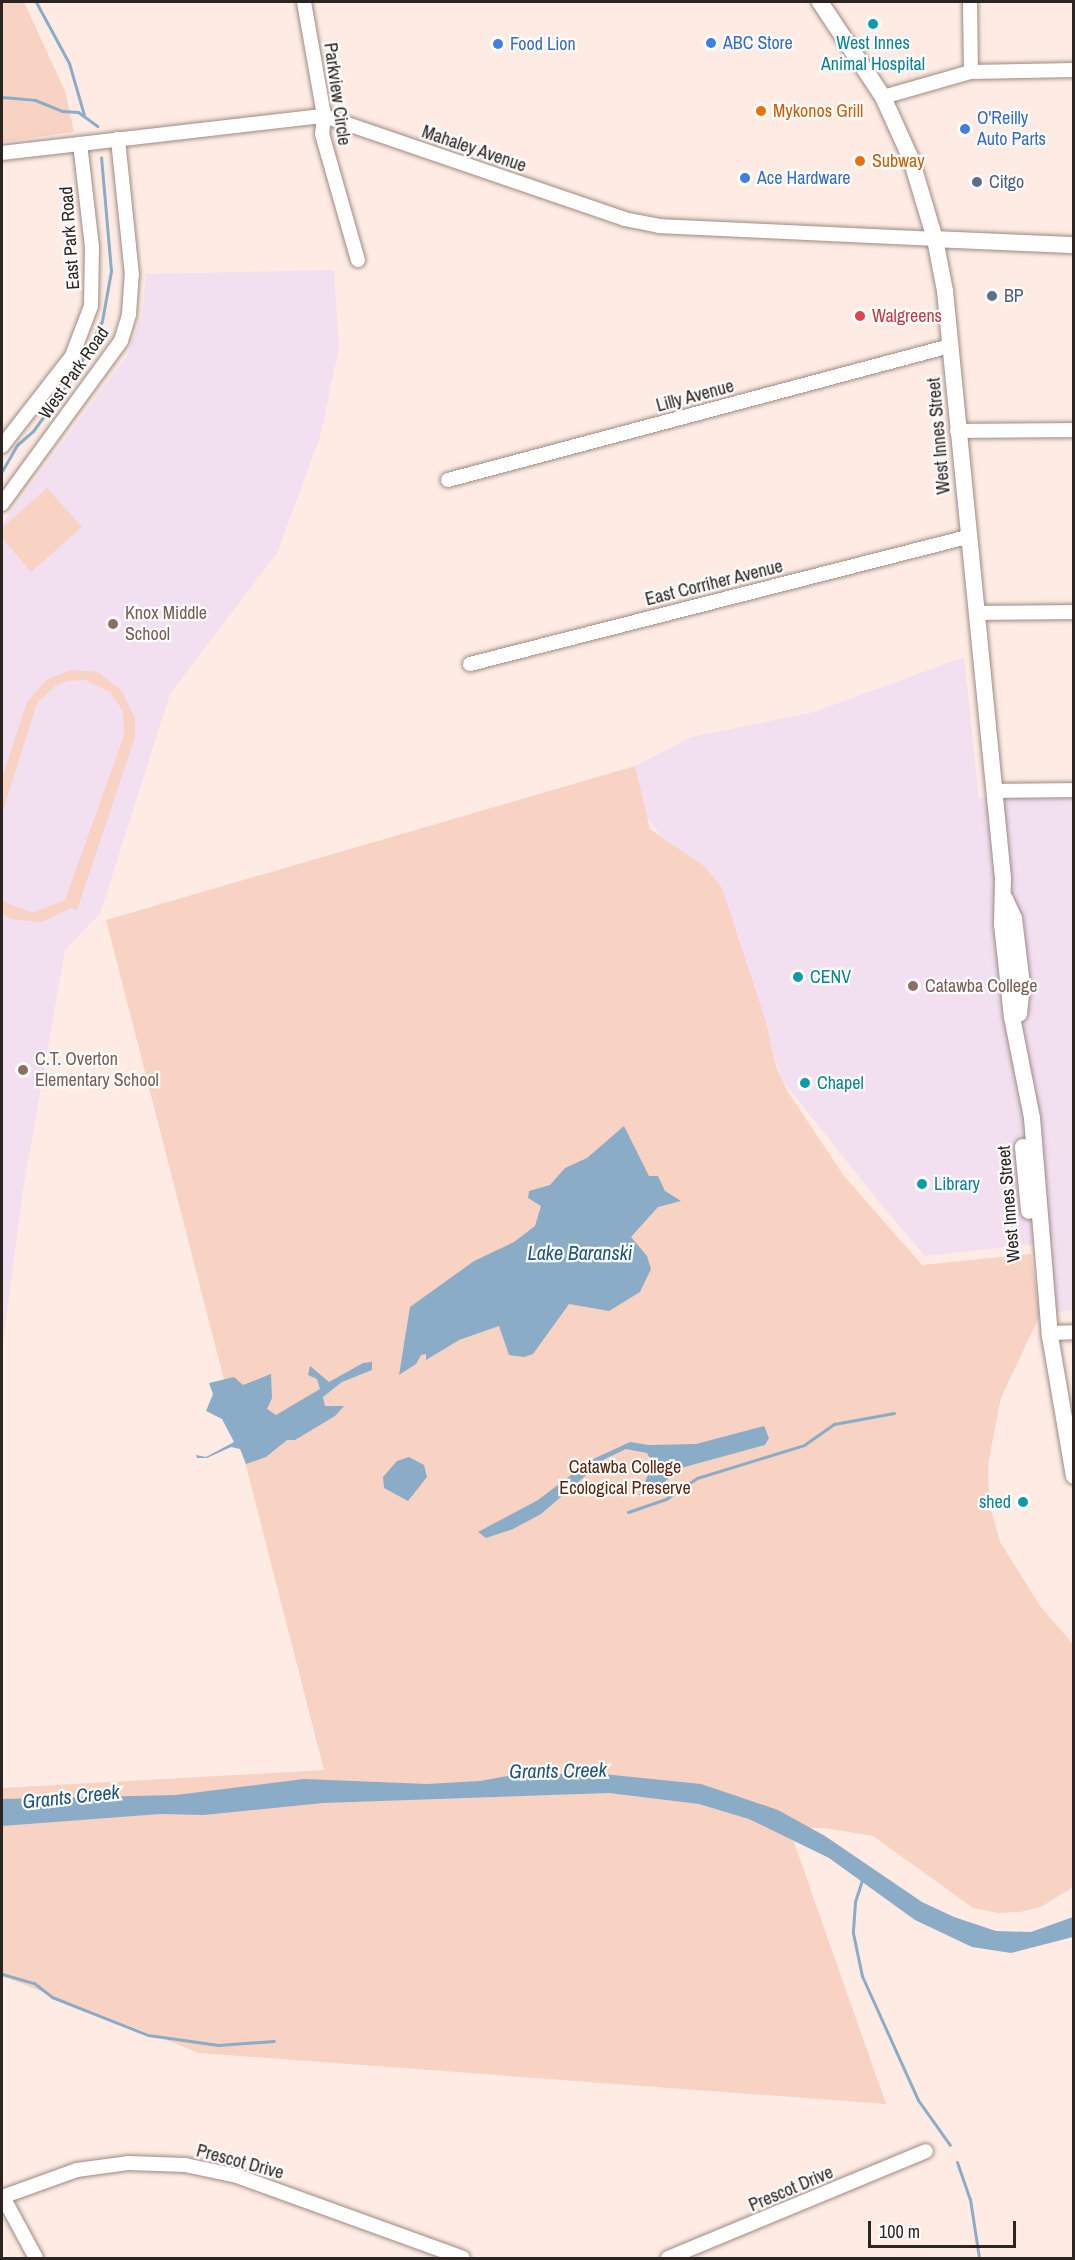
<!DOCTYPE html>
<style>
body{margin:0}
#map{position:relative;width:1075px;height:2260px;overflow:hidden;background:#feece4;font-family:"Archivo Narrow",sans-serif}
div>[style]{position:absolute}
[style*='--x']{left:calc(var(--x)*1px);top:calc(var(--y)*1px);width:calc(var(--w)*1px);rotate:calc(var(--a)*1deg)}
.education>*{inset:0;background:#f2dff0}
.green>*{inset:0;background:#f8d3c3}
.water>*{inset:0;background:#8bacc6}
.stream>*{height:3px;margin:-1.5px;padding:0 1.5px;transform-origin:1.5px;border-radius:1.5px;background:#8bacc6}
.roads{filter:drop-shadow(0 0 2px #9c8b84) drop-shadow(0 0 2px #9c8b84)}
.minor>*{height:14px;margin:-7px;padding:0 7px;transform-origin:7px;border-radius:7px;background:#fff}
.major>*{height:16px;margin:-8px;padding:0 8px;transform-origin:8px;border-radius:8px;background:#fff}
.dots>*{width:16px;height:16px;translate:-50% -50%;box-sizing:border-box;border:3px solid #fdfdfd;border-radius:50%}
span{translate:-50% -50%;white-space:nowrap;text-align:center;line-height:1.15;-webkit-text-stroke:4.5px #fdfdfd;paint-order:stroke}
.shop-label{font-size:18px;color:#366cbe}
.left{translate:0 -50%;text-align:left}
.culture-label{font-size:18px;color:#0d838f}
.right{translate:-100% -50%;text-align:right}
.street-label{font-size:18px;color:#2b2421}
.food-label{font-size:18px;color:#c56008}
.service-label{font-size:18px;color:#4e5e75}
.health-label{font-size:18px;color:#be3a42}
.education-label{font-size:18px;color:#785e54}
.park-label{font-size:18px;color:#58260d}
.water-label{font-size:20px;color:#21567a;font-style:italic}
.frame{position:absolute;inset:0;border:3px solid #2b2421;pointer-events:none}
.scale{position:absolute;left:868px;top:2221px;width:148px;height:27px;box-sizing:border-box;border:3px solid #2b2421;border-top:0;padding-left:8px;font-size:18px;line-height:21px;white-space:nowrap;color:#2b2421;-webkit-text-stroke:4px #fdfdfd;paint-order:stroke}
</style>
<div id="map">
<div class="education">
<i style="clip-path:polygon(334px 270px,339px 348px,320px 437px,277px 553px,170px 694px,100px 914px,65px 950px,23px 1190px,2px 1351px,2px 524px,127px 356px,142px 315px,146px 274px)"></i>
<i style="clip-path:polygon(964px 657px,979px 798px,1073px 798px,1073px 1310px,1048px 1313px,1054px 1242px,925px 1256px,879px 1202px,782px 1080px,737px 933px,704px 866px,661px 836px,646px 816px,635px 766px,691px 737px,814px 712px)"></i>
</div>
<div class="green">
<i style="clip-path:polygon(2px 2px,24px 2px,65px 91px,74px 132px,2px 142px)"></i>
<i style="clip-path:polygon(47px 488px,82px 527px,31px 572px,2px 538px,2px 528px)"></i>
<i style="clip-path:polygon(71px 670px,98px 672px,122px 691px,135px 718px,135px 737px,77px 910px,71px 908px,41px 922px,10px 919px,2px 913px,2px 901px,33px 913px,65px 900px,124px 736px,123px 711px,110px 692px,85px 680px,67px 681px,55px 686px,37px 703px,2px 814px,2px 778px,27px 702px,46px 680px)"></i>
<i style="clip-path:polygon(635px 766px,650px 829px,704px 866px,722px 888px,765px 1019px,777px 1069px,788px 1092px,844px 1176px,922px 1265px,1031px 1254px,1040px 1315px,1001px 1398px,988px 1464px,989px 1502px,1000px 1542px,1040px 1606px,1073px 1644px,1073px 1887px,1041px 1907px,1020px 1912px,998px 1913px,973px 1908px,873px 1836px,824px 1828px,789px 1828px,886px 2104px,199px 2053px,2px 1976px,2px 1788px,324px 1770px,106px 920px)"></i>
</div>
<div class="water">
<i style="clip-path:polygon(624px 1126px,649px 1176px,658px 1176px,665px 1191px,681px 1201px,658px 1207px,631px 1237px,647px 1256px,651px 1269px,640px 1292px,609px 1311px,569px 1304px,533px 1354px,524px 1357px,509px 1355px,499px 1326px,459px 1340px,426px 1360px,426px 1354px,421px 1355px,416px 1364px,399px 1375px,410px 1307px,474px 1261px,514px 1242px,535px 1226px,541px 1206px,528px 1198px,529px 1191px,550px 1185px,565px 1168px,587px 1158px)"></i>
<i style="clip-path:polygon(372px 1362px,372px 1370px,342px 1382px,323px 1397px,325px 1406px,344px 1406px,335px 1416px,295px 1440px,287px 1440px,266px 1457px,246px 1464px,240px 1449px,231px 1447px,207px 1458px,197px 1458px,196px 1455px,206px 1457px,234px 1442px,222px 1419px,206px 1411px,213px 1394px,209px 1383px,234px 1377px,243px 1385px,271px 1374px,272px 1398px,267px 1409px,276px 1415px,320px 1389px,317px 1379px,308px 1375px,310px 1366px,329px 1382px,363px 1363px)"></i>
<i style="clip-path:polygon(764px 1426px,769px 1438px,765px 1445px,681px 1468px,649px 1495px,639px 1495px,653px 1464px,647px 1453px,626px 1449px,605px 1459px,541px 1514px,513px 1529px,486px 1538px,478px 1532px,538px 1500px,591px 1460px,630px 1442px,649px 1445px,696px 1444px)"></i>
<i style="clip-path:polygon(409px 1457px,424px 1465px,427px 1477px,408px 1501px,384px 1488px,383px 1477px,397px 1461px)"></i>
<i style="clip-path:polygon(519px 1774px,603px 1774px,701px 1784px,778px 1810px,825px 1836px,922px 1902px,954px 1917px,996px 1931px,1031px 1932px,1073px 1917px,1073px 1937px,1011px 1953px,972px 1947px,915px 1920px,829px 1858px,749px 1819px,699px 1804px,609px 1793px,323px 1803px,204px 1815px,160px 1814px,2px 1826px,2px 1799px,176px 1795px,304px 1779px,427px 1784px,480px 1781px)"></i>
</div>
<div class="stream">
<i style="--x:36;--y:2;--w:69;--a:61.6"></i>
<i style="--x:69;--y:63;--w:54;--a:73.9"></i>
<i style="--x:2;--y:97;--w:33;--a:5"></i>
<i style="--x:35;--y:100;--w:29;--a:22"></i>
<i style="--x:62;--y:111;--w:16;--a:4"></i>
<i style="--x:78;--y:112;--w:24;--a:36"></i>
<i style="--x:2;--y:471;--w:30;--a:-60"></i>
<i style="--x:17;--y:445;--w:21;--a:-41"></i>
<i style="--x:33;--y:431;--w:73;--a:-53.9"></i>
<i style="--x:76;--y:372;--w:57;--a:-63"></i>
<i style="--x:102;--y:321;--w:51;--a:-79.8"></i>
<i style="--x:111;--y:271;--w:114;--a:-95"></i>
<i style="--x:628;--y:1512;--w:40;--a:-18.9"></i>
<i style="--x:666;--y:1499;--w:37;--a:-34"></i>
<i style="--x:697;--y:1478;--w:112;--a:-17.1"></i>
<i style="--x:804;--y:1445;--w:37;--a:-35"></i>
<i style="--x:834;--y:1424;--w:61;--a:-10.4"></i>
<i style="--x:863;--y:1877;--w:26;--a:108"></i>
<i style="--x:855;--y:1902;--w:31;--a:94"></i>
<i style="--x:853;--y:1933;--w:44;--a:78.2"></i>
<i style="--x:862;--y:1976;--w:136;--a:65.7"></i>
<i style="--x:918;--y:2100;--w:55;--a:54.6"></i>
<i style="--x:2;--y:1974;--w:33;--a:16"></i>
<i style="--x:34;--y:1983;--w:23;--a:38"></i>
<i style="--x:52;--y:1997;--w:103;--a:21.6"></i>
<i style="--x:148;--y:2035;--w:71;--a:8.1"></i>
<i style="--x:218;--y:2045;--w:56;--a:-4.1"></i>
<i style="--x:957;--y:2162;--w:39;--a:71"></i>
<i style="--x:970;--y:2199;--w:60;--a:81.3"></i>
</div>
<div class="roads">
<div class="minor">
<i style="--x:304;--y:2;--w:116;--a:80"></i>
<i style="--x:324;--y:116;--w:18;--a:96"></i>
<i style="--x:322;--y:134;--w:131;--a:74.1"></i>
<i style="--x:970;--y:2;--w:70;--a:89.2"></i>
<i style="--x:883;--y:97;--w:91;--a:-15.9"></i>
<i style="--x:971;--y:72;--w:103;--a:-1.1"></i>
<i style="--x:2;--y:153;--w:324;--a:-6.6"></i>
<i style="--x:324;--y:116;--w:317;--a:18.9"></i>
<i style="--x:624;--y:219;--w:36;--a:11"></i>
<i style="--x:659;--y:226;--w:276;--a:2.7"></i>
<i style="--x:957;--y:431;--w:117;--a:-0.5"></i>
<i style="--x:2;--y:446;--w:114;--a:-52.1"></i>
<i style="--x:72;--y:356;--w:53;--a:-69.2"></i>
<i style="--x:91;--y:306;--w:59;--a:-89"></i>
<i style="--x:92;--y:247;--w:104;--a:-96.6"></i>
<i style="--x:448;--y:480;--w:520;--a:-14.95"></i>
<i style="--x:2;--y:504;--w:202;--a:-53.9"></i>
<i style="--x:121;--y:341;--w:28;--a:-73"></i>
<i style="--x:129;--y:314;--w:39;--a:-86"></i>
<i style="--x:132;--y:275;--w:137;--a:-95.9"></i>
<i style="--x:977;--y:613;--w:97;--a:-0.6"></i>
<i style="--x:470;--y:664;--w:513;--a:-14.33"></i>
<i style="--x:994;--y:791;--w:80;--a:-0.7"></i>
<i style="--x:1050;--y:1333;--w:24;--a:-2"></i>
<i style="--x:2;--y:2197;--w:80;--a:-19.8"></i>
<i style="--x:77;--y:2170;--w:51;--a:-7.8"></i>
<i style="--x:128;--y:2163;--w:57;--a:2"></i>
<i style="--x:185;--y:2165;--w:53;--a:11.9"></i>
<i style="--x:237;--y:2176;--w:240;--a:19.9"></i>
<i style="--x:3;--y:2197;--w:69;--a:61.6"></i>
<i style="--x:668;--y:2258;--w:279;--a:-22.5"></i>
</div>
<div class="major">
<i style="--x:820;--y:2;--w:114;--a:56.4"></i>
<i style="--x:883;--y:97;--w:68;--a:65.7"></i>
<i style="--x:911;--y:159;--w:84;--a:73.3"></i>
<i style="--x:935;--y:239;--w:53;--a:79.1"></i>
<i style="--x:945;--y:291;--w:590;--a:84.36"></i>
<i style="--x:1003;--y:878;--w:46;--a:91.2"></i>
<i style="--x:1002;--y:924;--w:94;--a:83.9"></i>
<i style="--x:1012;--y:1017;--w:103;--a:78.8"></i>
<i style="--x:1032;--y:1118;--w:219;--a:85.3"></i>
<i style="--x:1050;--y:1336;--w:142;--a:80.3"></i>
<i style="--x:935;--y:239;--w:139;--a:2.5"></i>
<i style="--x:1005;--y:899;--w:21;--a:65"></i>
<i style="--x:1014;--y:918;--w:67;--a:83.2"></i>
<i style="--x:1022;--y:985;--w:29;--a:96"></i>
<i style="--x:1023;--y:1147;--w:64;--a:84.6"></i>
</div>
</div>
<div class="dots">
<i style="left:873px;top:24px;background:#0f9aa8"></i>
<i style="left:711px;top:43px;background:#3f7fe0"></i>
<i style="left:498px;top:44px;background:#3f7fe0"></i>
<i style="left:761px;top:111px;background:#e8710a"></i>
<i style="left:965px;top:129px;background:#3f7fe0"></i>
<i style="left:860px;top:161px;background:#e8710a"></i>
<i style="left:745px;top:178px;background:#3f7fe0"></i>
<i style="left:977px;top:182px;background:#5c6f8a"></i>
<i style="left:992px;top:296px;background:#5c6f8a"></i>
<i style="left:860px;top:316px;background:#e0444e"></i>
<i style="left:113px;top:624px;background:#8d6e63"></i>
<i style="left:798px;top:977px;background:#0f9aa8"></i>
<i style="left:913px;top:986px;background:#8d6e63"></i>
<i style="left:23px;top:1070px;background:#8d6e63"></i>
<i style="left:805px;top:1083px;background:#0f9aa8"></i>
<i style="left:922px;top:1184px;background:#0f9aa8"></i>
<i style="left:1023px;top:1502px;background:#0f9aa8"></i>
</div>
<div class="shop-label">
<span class="left" style="left:723px;top:43px">ABC Store</span>
<span class="left" style="left:510px;top:44px">Food Lion</span>
<span class="left" style="left:977px;top:129px">O'Reilly<br>Auto Parts</span>
<span class="left" style="left:757px;top:178px">Ace Hardware</span>
</div>
<div class="culture-label">
<span style="left:873px;top:54px">West Innes<br>Animal Hospital</span>
<span class="left" style="left:810px;top:977px">CENV</span>
<span class="left" style="left:817px;top:1083px">Chapel</span>
<span class="left" style="left:934px;top:1184px">Library</span>
<span class="right" style="left:1011px;top:1502px">shed</span>
</div>
<div class="street-label">
<span style="left:337px;top:94px;rotate:82deg">Parkview Circle</span>
<span style="left:474px;top:149px;rotate:19deg">Mahaley Avenue</span>
<span style="left:70px;top:238px;rotate:-94deg">East Park Road</span>
<span style="left:74px;top:373px;rotate:-55deg">West Park Road</span>
<span style="left:695px;top:396px;rotate:-15deg">Lilly Avenue</span>
<span style="left:939px;top:436px;rotate:-95deg">West Innes Street</span>
<span style="left:714px;top:583px;rotate:-14deg">East Corriher Avenue</span>
<span style="left:1009px;top:1204px;rotate:-95deg">West Innes Street</span>
<span style="left:240px;top:2162px;rotate:15deg">Prescot Drive</span>
<span style="left:791px;top:2189px;rotate:-23deg">Prescot Drive</span>
</div>
<div class="food-label">
<span class="left" style="left:773px;top:111px">Mykonos Grill</span>
<span class="left" style="left:872px;top:161px">Subway</span>
</div>
<div class="service-label">
<span class="left" style="left:989px;top:182px">Citgo</span>
<span class="left" style="left:1004px;top:296px">BP</span>
</div>
<div class="health-label">
<span class="left" style="left:872px;top:316px">Walgreens</span>
</div>
<div class="education-label">
<span class="left" style="left:125px;top:624px">Knox Middle<br>School</span>
<span class="left" style="left:925px;top:986px">Catawba College</span>
<span class="left" style="left:35px;top:1070px">C.T. Overton<br>Elementary School</span>
</div>
<div class="park-label">
<span style="left:625px;top:1478px">Catawba College<br>Ecological Preserve</span>
</div>
<div class="water-label">
<span style="left:580px;top:1252px">Lake Baranski</span>
<span style="left:558px;top:1770px;rotate:-1deg">Grants Creek</span>
<span style="left:71px;top:1796px;rotate:-6deg">Grants Creek</span>
</div>
<div class="frame"></div>
<div class="scale">100 m</div>
</div>
